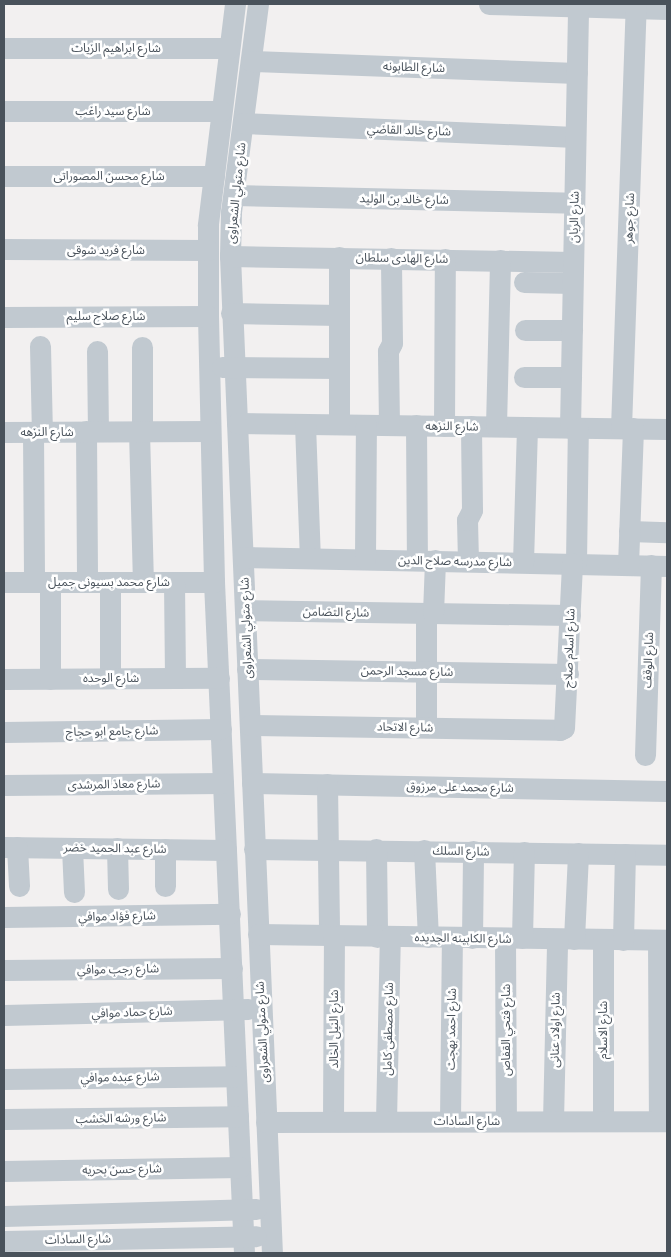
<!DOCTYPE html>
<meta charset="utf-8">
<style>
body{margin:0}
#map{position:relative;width:671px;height:1257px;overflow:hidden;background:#f2f0f0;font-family:Ubuntu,"Noto Sans Arabic",sans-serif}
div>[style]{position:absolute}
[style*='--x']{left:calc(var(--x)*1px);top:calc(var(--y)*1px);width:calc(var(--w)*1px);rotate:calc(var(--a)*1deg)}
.minor>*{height:21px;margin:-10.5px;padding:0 10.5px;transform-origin:10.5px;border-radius:10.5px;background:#c1c9d0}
span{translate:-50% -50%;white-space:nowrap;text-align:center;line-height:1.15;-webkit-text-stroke:5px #fff;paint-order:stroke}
.street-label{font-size:12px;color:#49525b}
.frame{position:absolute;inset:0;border:5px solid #49525b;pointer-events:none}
</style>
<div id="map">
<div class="minor">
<i style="--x:235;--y:4;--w:223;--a:97"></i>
<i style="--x:208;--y:225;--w:91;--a:90"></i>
<i style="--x:208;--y:316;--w:266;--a:88.7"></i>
<i style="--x:214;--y:582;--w:672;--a:87.44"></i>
<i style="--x:258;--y:4;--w:210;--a:97.4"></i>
<i style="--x:231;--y:212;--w:44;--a:91.3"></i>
<i style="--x:230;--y:256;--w:998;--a:87.59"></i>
<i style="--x:489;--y:4;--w:178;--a:1.6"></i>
<i style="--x:4;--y:48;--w:225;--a:0"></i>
<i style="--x:251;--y:61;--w:326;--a:2.1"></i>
<i style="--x:4;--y:111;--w:217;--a:0"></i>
<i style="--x:243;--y:123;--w:332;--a:2.4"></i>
<i style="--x:4;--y:176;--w:210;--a:0"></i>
<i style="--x:234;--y:195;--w:340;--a:1.3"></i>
<i style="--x:4;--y:249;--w:204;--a:0.3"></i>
<i style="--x:230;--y:256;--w:343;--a:1"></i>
<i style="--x:524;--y:282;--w:48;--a:1.2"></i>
<i style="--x:231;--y:313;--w:108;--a:1.1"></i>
<i style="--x:4;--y:317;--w:204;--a:-0.3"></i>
<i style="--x:525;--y:330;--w:47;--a:0"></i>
<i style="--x:40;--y:346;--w:85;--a:88.7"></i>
<i style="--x:142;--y:347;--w:84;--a:90"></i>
<i style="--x:97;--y:351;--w:80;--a:89.3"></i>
<i style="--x:222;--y:367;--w:117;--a:0.5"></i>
<i style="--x:524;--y:377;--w:47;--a:0"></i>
<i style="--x:237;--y:423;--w:430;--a:0.8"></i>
<i style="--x:305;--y:424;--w:134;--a:87.9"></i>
<i style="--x:339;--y:424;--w:167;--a:-90"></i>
<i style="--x:389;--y:425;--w:74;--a:-90.8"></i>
<i style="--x:388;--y:351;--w:9;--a:-63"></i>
<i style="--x:392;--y:343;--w:85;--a:-90.7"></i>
<i style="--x:416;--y:425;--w:135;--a:89.6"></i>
<i style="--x:444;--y:426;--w:167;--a:-89.7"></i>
<i style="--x:496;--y:426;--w:166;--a:-88.6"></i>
<i style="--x:570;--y:428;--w:422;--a:-88.9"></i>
<i style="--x:621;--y:428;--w:420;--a:-88"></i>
<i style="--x:86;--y:431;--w:151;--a:89.6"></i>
<i style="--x:139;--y:431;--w:151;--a:88.5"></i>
<i style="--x:4;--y:432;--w:206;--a:-0.3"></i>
<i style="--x:33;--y:432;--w:150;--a:89.6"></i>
<i style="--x:629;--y:531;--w:38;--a:2"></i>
<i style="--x:243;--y:557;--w:424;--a:1.2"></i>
<i style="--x:365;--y:559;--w:134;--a:-89.6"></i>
<i style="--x:468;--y:561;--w:41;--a:-91.4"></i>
<i style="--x:467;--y:520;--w:11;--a:-63"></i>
<i style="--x:472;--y:510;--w:84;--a:-90.7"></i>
<i style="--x:523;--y:562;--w:135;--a:-88.3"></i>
<i style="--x:576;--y:563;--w:135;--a:-89.2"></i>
<i style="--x:628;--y:565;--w:137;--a:-87.9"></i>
<i style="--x:4;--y:582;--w:210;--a:0"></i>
<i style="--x:174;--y:582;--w:96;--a:89.4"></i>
<i style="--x:245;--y:610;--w:325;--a:0.9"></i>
<i style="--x:426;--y:613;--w:114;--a:90"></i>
<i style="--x:433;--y:613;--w:53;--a:-87.8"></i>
<i style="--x:247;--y:669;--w:321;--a:0.9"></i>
<i style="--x:110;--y:678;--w:96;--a:-90"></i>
<i style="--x:4;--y:679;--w:215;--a:-0.3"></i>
<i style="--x:50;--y:679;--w:97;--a:-90"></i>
<i style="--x:250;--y:725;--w:310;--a:0.9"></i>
<i style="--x:560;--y:730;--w:4;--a:-27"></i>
<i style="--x:564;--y:728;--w:165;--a:-87.2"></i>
<i style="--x:4;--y:732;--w:217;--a:-0.8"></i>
<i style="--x:645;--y:755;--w:190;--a:-88.2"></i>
<i style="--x:252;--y:783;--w:415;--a:1.1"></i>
<i style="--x:327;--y:784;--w:152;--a:89.2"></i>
<i style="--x:4;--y:785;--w:219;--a:-0.5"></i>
<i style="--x:4;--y:847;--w:222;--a:0.8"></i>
<i style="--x:17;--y:847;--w:39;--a:87"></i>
<i style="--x:72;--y:848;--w:44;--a:87.4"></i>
<i style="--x:117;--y:848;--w:41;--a:88.6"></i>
<i style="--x:254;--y:849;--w:413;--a:0.8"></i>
<i style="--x:376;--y:849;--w:88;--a:89.3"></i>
<i style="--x:424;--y:850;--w:87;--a:87.4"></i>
<i style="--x:165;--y:886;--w:37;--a:-90"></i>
<i style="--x:4;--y:917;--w:226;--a:-0.8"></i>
<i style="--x:258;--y:934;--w:409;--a:0.8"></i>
<i style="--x:472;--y:938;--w:87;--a:-89.3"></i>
<i style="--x:505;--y:938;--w:183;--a:89.7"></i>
<i style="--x:522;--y:938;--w:86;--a:-88.7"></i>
<i style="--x:574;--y:939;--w:86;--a:-87.3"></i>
<i style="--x:623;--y:940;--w:86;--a:-88.7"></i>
<i style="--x:658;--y:940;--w:181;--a:89.7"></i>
<i style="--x:4;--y:970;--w:228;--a:-0.5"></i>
<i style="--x:4;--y:1015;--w:244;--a:-1.4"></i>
<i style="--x:4;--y:1079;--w:232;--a:-0.7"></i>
<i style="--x:4;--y:1119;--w:234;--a:-0.7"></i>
<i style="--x:333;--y:1121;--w:185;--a:-89.7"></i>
<i style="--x:386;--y:1121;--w:184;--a:-88.8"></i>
<i style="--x:450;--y:1121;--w:184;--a:-89.4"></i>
<i style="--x:553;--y:1121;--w:182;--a:-88.7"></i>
<i style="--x:603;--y:1121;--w:181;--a:-90"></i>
<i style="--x:266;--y:1122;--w:401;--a:-0.1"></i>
<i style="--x:4;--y:1171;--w:236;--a:-1"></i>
<i style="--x:4;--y:1216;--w:252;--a:-1.6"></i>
<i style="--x:4;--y:1241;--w:252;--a:-1.1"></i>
</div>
<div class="street-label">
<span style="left:116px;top:48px">شارع ابراهيم الزيات</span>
<span style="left:414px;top:67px;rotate:2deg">شارع الطابونه</span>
<span style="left:113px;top:111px">شارع سيد راغب</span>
<span style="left:409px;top:130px;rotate:2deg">شارع خالد القاضي</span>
<span style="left:109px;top:176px">شارع محسن المصوراتى</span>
<span style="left:236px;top:193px;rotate:-84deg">شارع متولي الشعراوى</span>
<span style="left:404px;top:199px;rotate:1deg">شارع خالد بن الوليد</span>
<span style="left:574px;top:217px;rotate:-89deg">شارع الريان</span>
<span style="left:629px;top:218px;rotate:-88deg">شارع جوهر</span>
<span style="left:106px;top:250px">شارع فريد شوقى</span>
<span style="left:402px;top:258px;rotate:1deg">شارع الهادى سلطان</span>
<span style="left:106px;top:316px">شارع صلاح سليم</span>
<span style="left:452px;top:426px;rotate:1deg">شارع النزهه</span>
<span style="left:47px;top:432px">شارع النزهه</span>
<span style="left:455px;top:561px;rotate:1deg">شارع مدرسه صلاح الدين</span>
<span style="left:109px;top:582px">شارع محمد بسيونى جميل</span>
<span style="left:336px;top:612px;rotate:1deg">شارع التضامن</span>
<span style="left:246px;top:628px;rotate:-92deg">شارع متولي الشعراوى</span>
<span style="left:569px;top:648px;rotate:-88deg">شارع اسلام صلاح</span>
<span style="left:648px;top:660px;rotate:-88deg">شارع الوقف</span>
<span style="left:407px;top:671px;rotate:1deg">شارع مسجد الرحمن</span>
<span style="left:111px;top:678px">شارع الوحده</span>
<span style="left:405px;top:727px;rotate:1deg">شارع الاتحاد</span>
<span style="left:112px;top:731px;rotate:-1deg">شارع جامع ابو حجاج</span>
<span style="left:114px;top:784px;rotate:-1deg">شارع معاذ المرشدى</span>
<span style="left:460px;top:787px;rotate:1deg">شارع محمد على مرزوق</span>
<span style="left:115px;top:848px;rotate:1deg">شارع عبد الحميد خضر</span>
<span style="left:461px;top:851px;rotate:1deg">شارع السلك</span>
<span style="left:117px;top:916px;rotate:-1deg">شارع فؤاد موافي</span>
<span style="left:463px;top:938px;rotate:1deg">شارع الكابينه الجديده</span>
<span style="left:118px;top:969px;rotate:-1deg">شارع رجب موافي</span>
<span style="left:132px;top:1012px;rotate:-2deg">شارع حماد موافي</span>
<span style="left:334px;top:1029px;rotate:-90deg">شارع النيل الخالد</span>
<span style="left:388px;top:1029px;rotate:-89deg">شارع مصطفى كامل</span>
<span style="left:451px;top:1029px;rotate:-89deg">شارع احمد بهجت</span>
<span style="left:506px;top:1030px;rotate:-90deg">شارع فتحي القفاص</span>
<span style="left:555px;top:1030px;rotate:-89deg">شارع اولاد عنانى</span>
<span style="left:603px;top:1030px;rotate:-90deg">شارع الاسلام</span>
<span style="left:262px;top:1032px;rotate:-93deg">شارع متولي الشعراوى</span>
<span style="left:120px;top:1077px;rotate:-1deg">شارع عبده موافي</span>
<span style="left:121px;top:1118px;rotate:-1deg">شارع ورشه الخشب</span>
<span style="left:467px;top:1121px">شارع السادات</span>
<span style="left:122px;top:1169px;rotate:-1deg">شارع حسن بحريه</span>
<span style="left:78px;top:1239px;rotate:-1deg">شارع السادات</span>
</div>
<div class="frame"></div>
</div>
